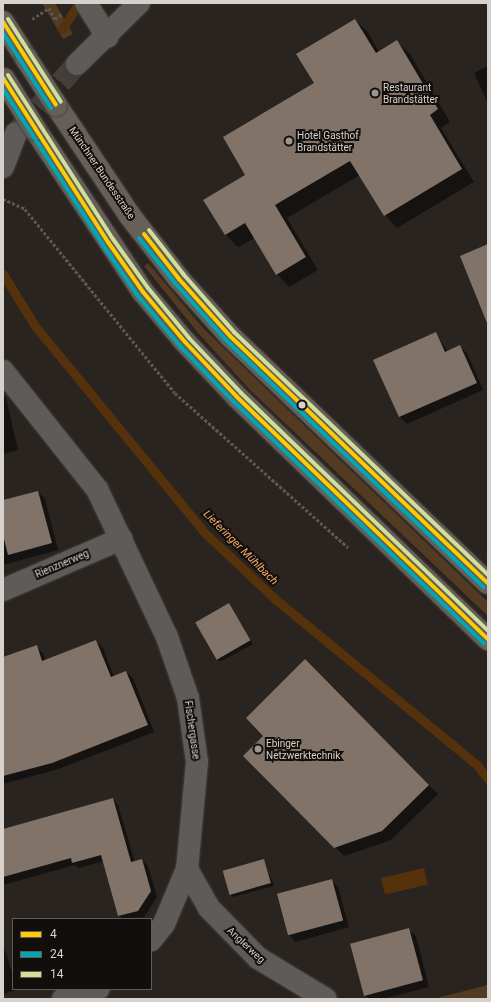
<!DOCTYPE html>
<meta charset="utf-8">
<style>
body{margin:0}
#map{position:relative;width:491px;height:1002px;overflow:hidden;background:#292420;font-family:Roboto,sans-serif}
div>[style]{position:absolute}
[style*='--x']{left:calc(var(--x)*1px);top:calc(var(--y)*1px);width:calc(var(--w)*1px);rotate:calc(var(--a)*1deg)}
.green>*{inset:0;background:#533a23}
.water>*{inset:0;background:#55320b;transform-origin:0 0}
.shadow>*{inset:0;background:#0007}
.stream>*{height:9px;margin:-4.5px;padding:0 4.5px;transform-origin:4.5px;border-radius:4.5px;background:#55320b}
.building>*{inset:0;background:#817368;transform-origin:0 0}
.minor-tunnel>*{height:22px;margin-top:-11px;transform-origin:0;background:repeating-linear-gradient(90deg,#433e3a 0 22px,transparent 0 33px)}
.path>*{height:2.5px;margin-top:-1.25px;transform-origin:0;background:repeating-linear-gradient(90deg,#5a5754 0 3px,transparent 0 5px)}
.roads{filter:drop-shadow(0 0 1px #45413d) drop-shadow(0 0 1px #45413d)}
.minor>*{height:22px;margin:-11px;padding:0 11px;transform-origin:11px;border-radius:11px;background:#5f5b58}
.major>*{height:22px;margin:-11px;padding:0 11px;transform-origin:11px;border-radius:11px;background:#655f58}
.bridges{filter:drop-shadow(0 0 1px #45413d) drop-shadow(0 0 1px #45413d)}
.major-bridge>*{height:22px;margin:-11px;padding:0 11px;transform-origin:11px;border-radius:11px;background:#655f58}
.bus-1>*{height:4px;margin:-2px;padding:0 2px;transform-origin:2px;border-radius:2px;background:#fecc00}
.bus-2>*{height:4px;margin:-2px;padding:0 2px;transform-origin:2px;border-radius:2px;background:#00a7b4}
.bus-3>*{height:4px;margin:-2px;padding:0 2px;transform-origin:2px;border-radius:2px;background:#d0df99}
.dots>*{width:11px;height:11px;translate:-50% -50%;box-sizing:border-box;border:2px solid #120e0b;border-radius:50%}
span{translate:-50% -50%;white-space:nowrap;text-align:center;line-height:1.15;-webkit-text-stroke:4px #120e0b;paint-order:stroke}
.poi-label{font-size:10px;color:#d8d2cd}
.left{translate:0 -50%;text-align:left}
.street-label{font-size:10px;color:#d8d2cd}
.water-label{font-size:11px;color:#f9ad66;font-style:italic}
.frame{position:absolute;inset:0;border:4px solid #d8d2cd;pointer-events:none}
.legend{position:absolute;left:12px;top:918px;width:140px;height:72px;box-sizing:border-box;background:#120e0b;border:1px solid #615c59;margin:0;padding:5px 7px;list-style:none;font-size:12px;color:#d8d2cd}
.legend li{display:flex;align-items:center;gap:8px;height:20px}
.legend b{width:20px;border:1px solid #615c59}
</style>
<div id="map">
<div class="green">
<i style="clip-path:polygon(42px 3px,55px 3px,73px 34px,63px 39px)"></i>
<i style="clip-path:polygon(148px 263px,204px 329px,488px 602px,488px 616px,251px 391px,199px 334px,144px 266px)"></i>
<i style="clip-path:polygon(488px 985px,488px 999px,433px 999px)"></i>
</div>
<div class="water">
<i style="left:424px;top:868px;width:17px;height:44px;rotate:77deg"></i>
</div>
<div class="shadow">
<i style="clip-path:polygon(355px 20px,368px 32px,379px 52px,397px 42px,410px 54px,450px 122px,441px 128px,474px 182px,397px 228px,385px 215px,360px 175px,287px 218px,318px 270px,289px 287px,277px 274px,255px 238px,238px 247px,226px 235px,205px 200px,246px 175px,315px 83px)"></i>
<i style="clip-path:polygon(488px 66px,488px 104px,474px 73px)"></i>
<i style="clip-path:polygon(436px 334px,448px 352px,460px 347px,467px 353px,483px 390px,407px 424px,400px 417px,375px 361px)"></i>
<i style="clip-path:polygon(3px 395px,6px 398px,18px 450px,3px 454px)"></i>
<i style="clip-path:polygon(38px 492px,45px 499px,58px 550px,3px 565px,3px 501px)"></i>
<i style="clip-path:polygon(229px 604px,253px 644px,220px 662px,217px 658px)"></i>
<i style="clip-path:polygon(96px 641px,103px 648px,114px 677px,126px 672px,133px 678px,154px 732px,59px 769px,3px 784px,3px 658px,36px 646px,43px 653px,46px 661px)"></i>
<i style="clip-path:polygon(305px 661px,438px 794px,391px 840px,344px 856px,245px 756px,265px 736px)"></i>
<i style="clip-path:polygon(112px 799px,118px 805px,135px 862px,142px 860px,148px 866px,157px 897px,144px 917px,122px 919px,119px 916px,104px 861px,79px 868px,75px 865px,3px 885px,3px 829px)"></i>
<i style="clip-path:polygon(264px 861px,274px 886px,233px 897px,230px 894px,224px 872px)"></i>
<i style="clip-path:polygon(331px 880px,338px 887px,349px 927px,296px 942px,289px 935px)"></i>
<i style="clip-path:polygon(409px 930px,416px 936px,429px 987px,383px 999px,369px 999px,365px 995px)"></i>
<i style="clip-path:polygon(3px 944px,13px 975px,13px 989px,17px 990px,3px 994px)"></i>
</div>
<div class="stream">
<i style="--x:62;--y:29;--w:31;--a:-57"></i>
<i style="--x:3;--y:274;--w:61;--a:58.4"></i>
<i style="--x:35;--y:326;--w:266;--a:50.6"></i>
<i style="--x:204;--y:532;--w:98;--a:43.3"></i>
<i style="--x:275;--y:599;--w:260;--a:39.4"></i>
<i style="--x:476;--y:764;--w:19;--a:51"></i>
</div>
<div class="building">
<i style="clip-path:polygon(355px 19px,376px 53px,397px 40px,438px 109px,430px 115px,462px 169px,384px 216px,350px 161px,275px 205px,306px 257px,276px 275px,245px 223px,225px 235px,203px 200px,245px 175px,223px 137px,314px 83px,296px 54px)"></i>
<i style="clip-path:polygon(488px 244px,488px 322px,487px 323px,460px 256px)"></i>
<i style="clip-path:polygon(436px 332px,445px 352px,460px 345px,477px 383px,399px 417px,373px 360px)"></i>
<i style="clip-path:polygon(38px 491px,52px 543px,8px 555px,3px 535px,3px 500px)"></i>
<i style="left:229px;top:603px;width:43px;height:39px;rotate:60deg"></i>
<i style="clip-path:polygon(96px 640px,111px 677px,126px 671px,148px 725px,52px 763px,3px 776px,3px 657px,37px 645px,42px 661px)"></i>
<i style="clip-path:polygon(305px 659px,429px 785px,382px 831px,334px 848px,243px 756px,263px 736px,246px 718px)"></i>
<i style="clip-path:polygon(113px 798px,131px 862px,142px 859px,151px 891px,138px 911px,118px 916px,101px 855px,72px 863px,71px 858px,3px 877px,3px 829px)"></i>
<i style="left:264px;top:859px;width:25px;height:43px;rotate:74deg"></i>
<i style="left:332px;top:879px;width:43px;height:57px;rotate:75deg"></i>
<i style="left:409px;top:928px;width:54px;height:61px;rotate:75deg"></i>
</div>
<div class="minor-tunnel">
<i style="--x:17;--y:132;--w:91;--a:-48.6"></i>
</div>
<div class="path">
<i style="--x:32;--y:19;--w:20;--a:-33"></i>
<i style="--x:49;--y:8;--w:13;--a:61"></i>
<i style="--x:55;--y:19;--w:9;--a:-36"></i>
<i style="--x:3;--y:199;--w:24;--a:24"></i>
<i style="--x:25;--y:209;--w:237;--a:50.8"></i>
<i style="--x:175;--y:393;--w:232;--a:41.7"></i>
</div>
<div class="roads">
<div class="minor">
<i style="--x:86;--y:3;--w:40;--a:58"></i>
<i style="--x:77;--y:64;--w:87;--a:-44.5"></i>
<i style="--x:3;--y:167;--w:36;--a:-69"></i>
<i style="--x:3;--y:371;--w:151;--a:51.5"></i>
<i style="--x:97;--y:489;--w:164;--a:64.7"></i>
<i style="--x:167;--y:637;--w:65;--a:71"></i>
<i style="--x:188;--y:698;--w:65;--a:82"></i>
<i style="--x:197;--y:762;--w:107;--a:95.3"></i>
<i style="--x:187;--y:869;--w:60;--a:112.7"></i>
<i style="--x:164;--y:924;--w:21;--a:129"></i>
<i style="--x:3;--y:590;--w:129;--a:-23.4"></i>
<i style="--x:187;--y:869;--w:45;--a:60.6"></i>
<i style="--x:209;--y:908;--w:70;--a:45.6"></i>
<i style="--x:258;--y:958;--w:79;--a:31.1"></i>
<i style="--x:63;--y:999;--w:37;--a:-16"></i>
</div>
<div class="major">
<i style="--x:3;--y:22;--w:43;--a:57.4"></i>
<i style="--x:56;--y:105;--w:133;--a:56.3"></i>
<i style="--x:130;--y:216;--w:80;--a:52.1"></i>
<i style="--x:179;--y:279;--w:76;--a:48.2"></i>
<i style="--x:230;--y:336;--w:357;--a:43.8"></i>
<i style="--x:35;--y:129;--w:196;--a:56.5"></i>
<i style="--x:143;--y:292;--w:65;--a:50"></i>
<i style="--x:185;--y:342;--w:76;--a:46.6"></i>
<i style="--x:237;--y:397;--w:349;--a:44"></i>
</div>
</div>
<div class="bridges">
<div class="major-bridge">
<i style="--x:26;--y:58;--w:56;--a:57.4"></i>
<i style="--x:4;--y:79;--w:59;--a:58.2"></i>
</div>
</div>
<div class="bus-1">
<i style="--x:3;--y:22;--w:98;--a:57.4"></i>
<i style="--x:3;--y:78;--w:195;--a:57.4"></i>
<i style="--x:108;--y:242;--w:61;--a:55"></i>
<i style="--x:143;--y:292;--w:65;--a:50"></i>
<i style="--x:185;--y:342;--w:76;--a:46.6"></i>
<i style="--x:237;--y:397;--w:349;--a:44"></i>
<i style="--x:144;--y:234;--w:57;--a:52.1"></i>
<i style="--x:179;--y:279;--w:76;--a:48.2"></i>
<i style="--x:230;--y:336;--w:357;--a:43.8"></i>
</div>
<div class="bus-2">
<i style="--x:3;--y:33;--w:89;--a:57.4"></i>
<i style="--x:3;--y:89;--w:185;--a:57.3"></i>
<i style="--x:103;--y:245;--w:62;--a:55.5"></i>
<i style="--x:138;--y:296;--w:65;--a:50"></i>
<i style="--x:180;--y:346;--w:76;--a:46.1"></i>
<i style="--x:233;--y:401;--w:349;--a:44"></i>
<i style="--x:139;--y:238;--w:58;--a:51.3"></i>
<i style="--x:175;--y:283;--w:76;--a:48.2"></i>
<i style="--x:226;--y:340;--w:357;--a:43.8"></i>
</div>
<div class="bus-3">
<i style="--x:8;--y:19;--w:98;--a:57.4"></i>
<i style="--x:8;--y:75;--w:195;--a:57.4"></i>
<i style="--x:113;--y:239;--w:60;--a:54.5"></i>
<i style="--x:148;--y:288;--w:65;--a:50.6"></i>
<i style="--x:189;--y:338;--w:76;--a:46.6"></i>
<i style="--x:241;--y:393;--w:343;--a:43.9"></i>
<i style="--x:149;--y:230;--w:57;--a:52.1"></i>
<i style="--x:184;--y:275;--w:76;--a:48.7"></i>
<i style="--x:234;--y:332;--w:352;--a:43.7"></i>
</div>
<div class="dots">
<i style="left:375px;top:93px;background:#9b9590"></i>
<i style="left:289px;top:141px;background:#9b9590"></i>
<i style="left:302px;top:405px;background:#d8d2cd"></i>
<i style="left:258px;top:749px;background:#9b9590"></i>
</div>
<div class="poi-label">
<span class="left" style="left:383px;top:93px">Restaurant<br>Brandstätter</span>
<span class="left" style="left:297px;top:141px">Hotel Gasthof<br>Brandstätter</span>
<span class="left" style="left:266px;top:749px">Ebinger<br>Netzwerktechnik</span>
</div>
<div class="street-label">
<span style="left:102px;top:173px;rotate:56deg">Münchner Bundesstraße</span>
<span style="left:62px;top:564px;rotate:-23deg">Rienznerweg</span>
<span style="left:192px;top:730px;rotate:82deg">Fischergasse</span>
<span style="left:246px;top:945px;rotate:43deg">Anglerweg</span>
</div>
<div class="water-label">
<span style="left:240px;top:548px;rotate:45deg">Lieferinger Mühlbach</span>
</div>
<div class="frame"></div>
<ul class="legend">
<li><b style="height:5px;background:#fecc00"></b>4</li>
<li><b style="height:5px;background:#00a7b4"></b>24</li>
<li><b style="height:5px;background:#d0df99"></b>14</li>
</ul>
</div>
